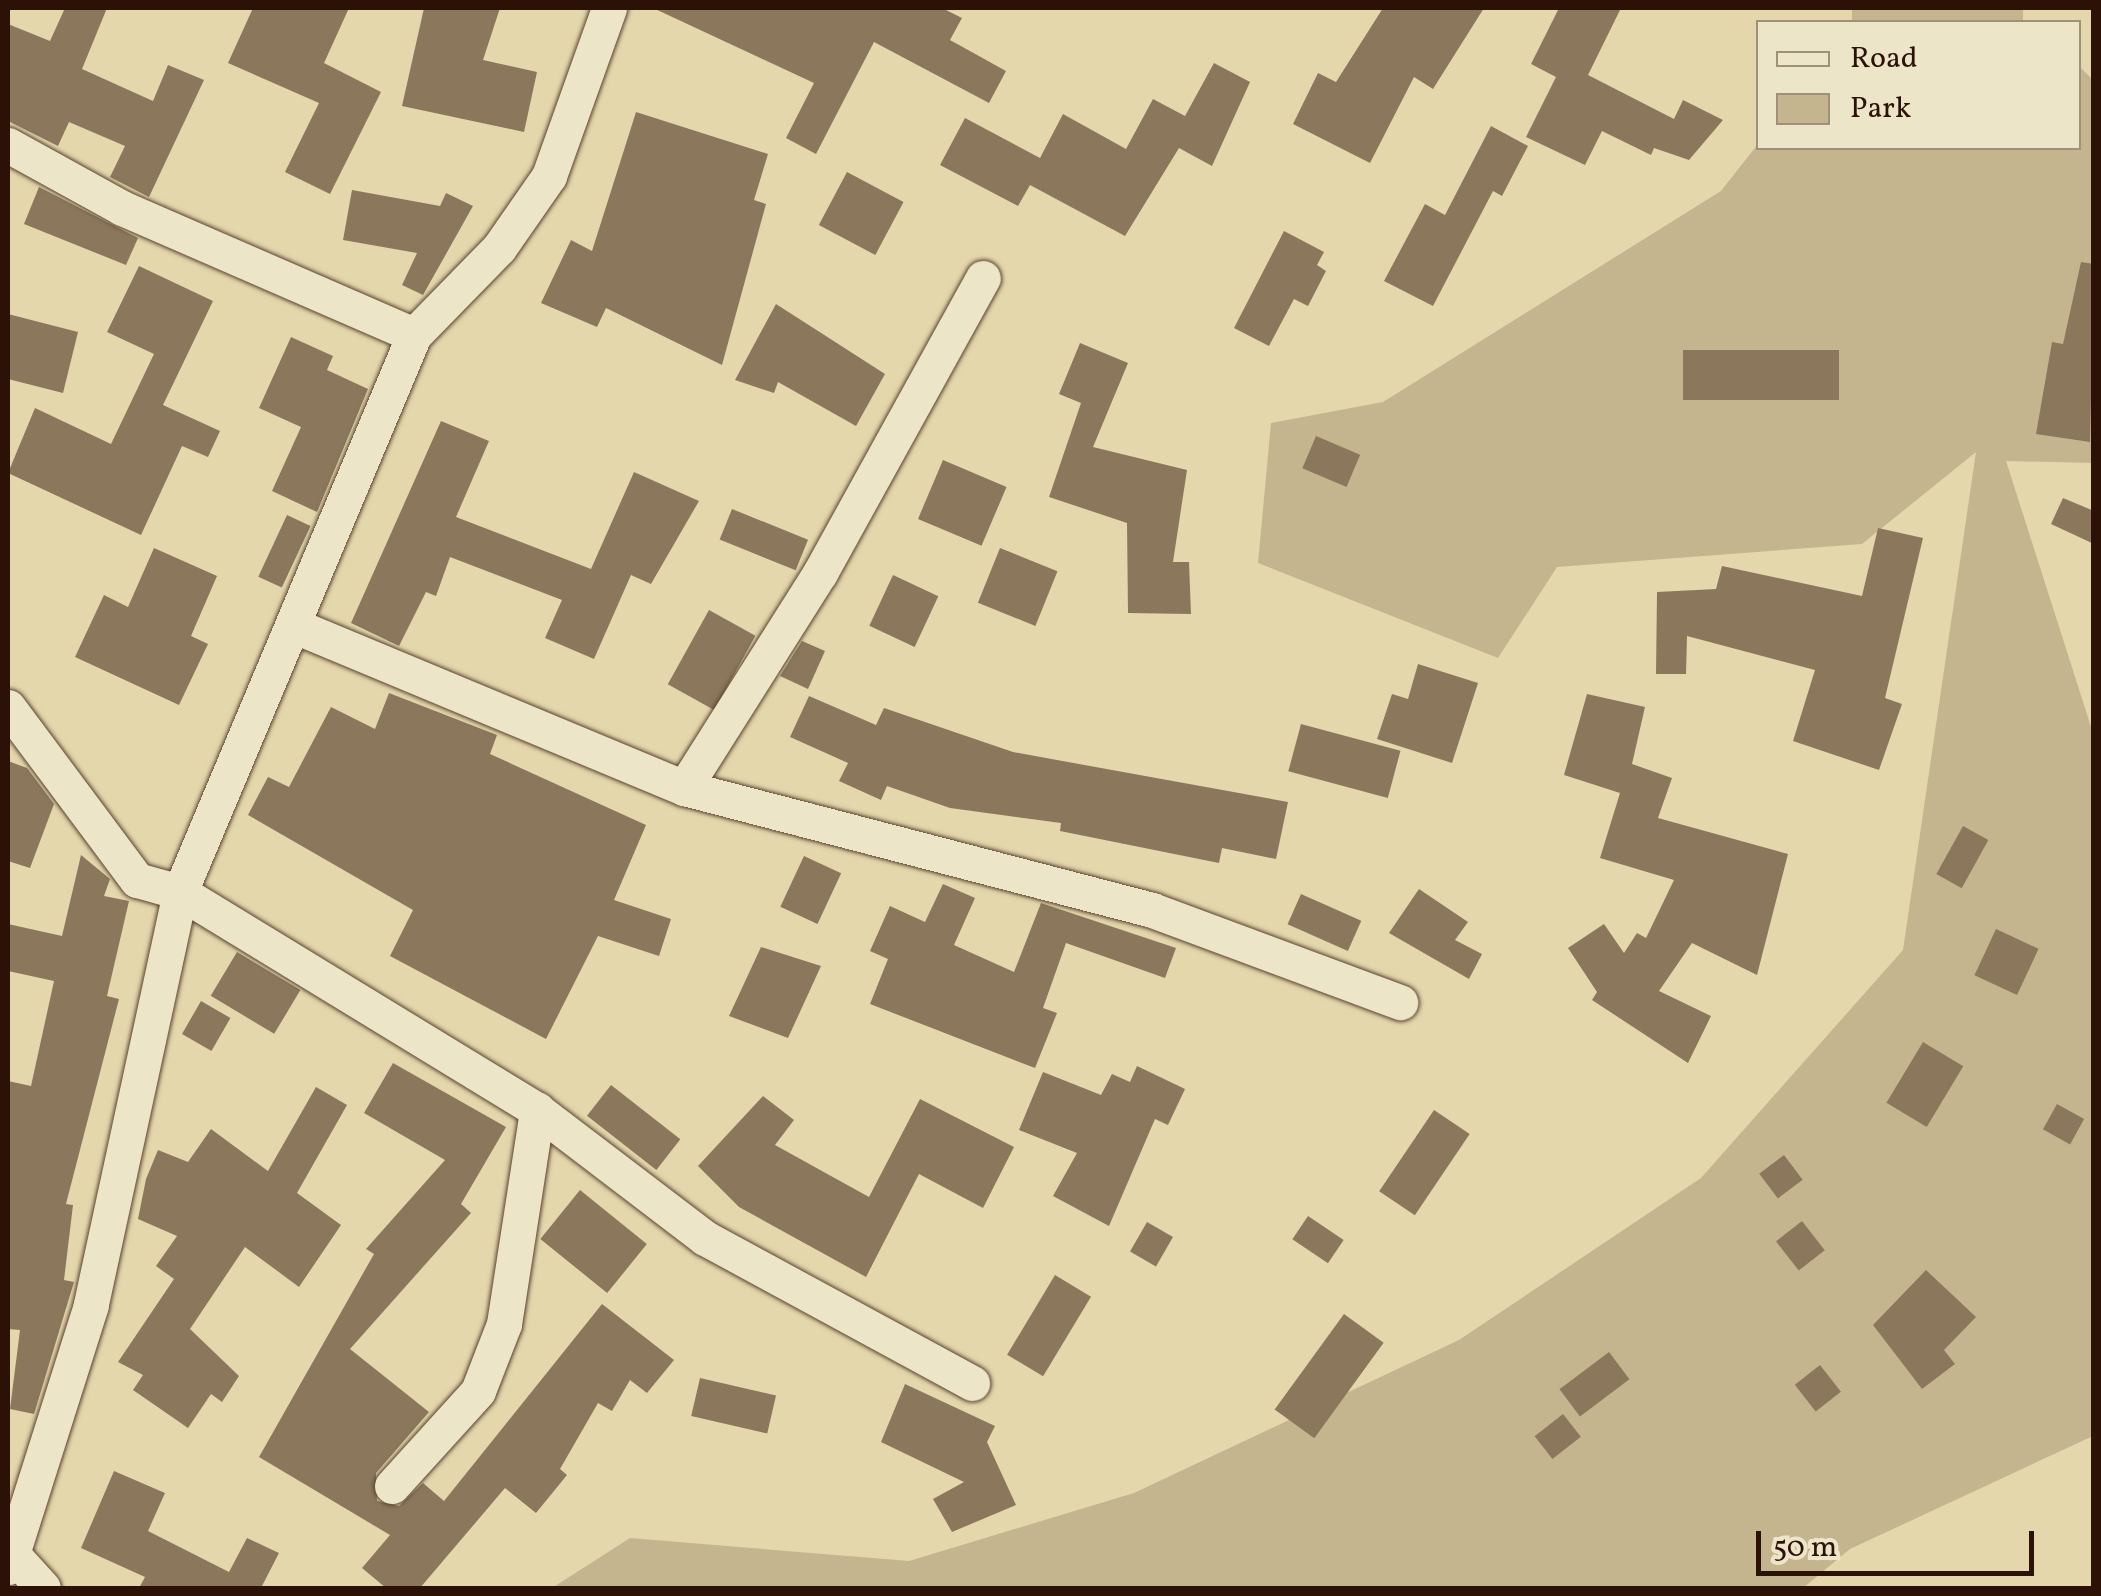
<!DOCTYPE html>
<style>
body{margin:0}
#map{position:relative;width:2101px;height:1596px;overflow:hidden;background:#e4d7ab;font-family:Vollkorn,serif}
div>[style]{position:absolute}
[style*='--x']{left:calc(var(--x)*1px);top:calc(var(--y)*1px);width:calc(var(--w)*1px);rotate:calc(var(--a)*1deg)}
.green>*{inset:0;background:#c5b58f;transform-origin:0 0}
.building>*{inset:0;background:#8b785c;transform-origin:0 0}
.roads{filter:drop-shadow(0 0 2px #59422f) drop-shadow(0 0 2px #59422f)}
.minor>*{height:35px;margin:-17.5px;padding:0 17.5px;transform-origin:17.5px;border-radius:17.5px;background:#ede5c8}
span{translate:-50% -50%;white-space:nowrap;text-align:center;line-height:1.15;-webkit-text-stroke:10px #ede5c8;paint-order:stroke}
.frame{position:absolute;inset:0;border:10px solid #2b1106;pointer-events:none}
.legend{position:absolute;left:1756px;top:20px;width:325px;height:130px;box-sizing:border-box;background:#ede5c8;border:2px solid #9f907a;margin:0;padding:12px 18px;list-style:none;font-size:30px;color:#2b1106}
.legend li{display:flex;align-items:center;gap:20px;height:50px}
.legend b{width:50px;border:2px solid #9f907a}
.scale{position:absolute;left:1756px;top:1531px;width:278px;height:45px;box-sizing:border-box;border:5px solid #2b1106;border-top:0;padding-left:12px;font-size:30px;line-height:35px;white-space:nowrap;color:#2b1106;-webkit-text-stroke:8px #ede5c8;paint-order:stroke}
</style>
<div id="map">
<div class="green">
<i style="left:1852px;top:8px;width:171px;height:14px"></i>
<i style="clip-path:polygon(2079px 66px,2094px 81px,2093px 463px,2006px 461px,2093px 733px,2093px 1436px,1850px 1549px,1803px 1588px,552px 1588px,630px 1538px,909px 1561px,1134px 1493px,1459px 1340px,1701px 1178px,1903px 950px,1976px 452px,1862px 544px,1557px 567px,1498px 658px,1258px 563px,1271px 423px,1383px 402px,1721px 191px,1758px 144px,2078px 148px)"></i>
</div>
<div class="building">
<i style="clip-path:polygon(65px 8px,107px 8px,82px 69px,153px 101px,168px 65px,204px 80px,149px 197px,110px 177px,125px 146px,69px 122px,58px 146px,8px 121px,8px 24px,50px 41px)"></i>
<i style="clip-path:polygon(253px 8px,349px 8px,324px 63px,381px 92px,330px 194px,285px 172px,319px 103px,228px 63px)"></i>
<i style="clip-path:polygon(424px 8px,500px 8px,483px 60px,537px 72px,524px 132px,402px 106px)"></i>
<i style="clip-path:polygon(653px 8px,942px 8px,962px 18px,950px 40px,1006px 71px,989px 103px,874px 42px,816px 154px,786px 138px,814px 83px)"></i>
<i style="clip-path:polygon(1383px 8px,1484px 8px,1433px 89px,1414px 77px,1370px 163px,1293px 124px,1318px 73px,1336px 82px)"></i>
<i style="clip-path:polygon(1559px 8px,1621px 8px,1588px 75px,1674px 119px,1683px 100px,1723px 120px,1689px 160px,1654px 148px,1651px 155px,1602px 131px,1585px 165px,1526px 137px,1556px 77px,1531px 64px)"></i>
<i style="clip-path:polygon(1214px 63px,1250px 82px,1212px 166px,1179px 148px,1125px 236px,1030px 185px,1018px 206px,940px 165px,965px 118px,1040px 158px,1063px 114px,1126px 149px,1153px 99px,1185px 116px)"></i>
<i style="clip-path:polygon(636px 112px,768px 154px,754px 200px,766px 204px,722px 365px,606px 308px,597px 327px,541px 303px,571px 240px,592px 251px)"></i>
<i style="clip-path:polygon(1491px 126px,1528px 146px,1502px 196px,1493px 191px,1433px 306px,1384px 281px,1425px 204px,1445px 215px)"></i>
<i style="left:847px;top:172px;width:64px;height:60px;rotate:28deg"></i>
<i style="clip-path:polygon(39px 187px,138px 238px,126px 265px,24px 224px)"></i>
<i style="clip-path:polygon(352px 190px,440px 206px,446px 193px,473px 206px,423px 295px,402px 285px,417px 253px,343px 240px)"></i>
<i style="clip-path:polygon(1284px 231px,1324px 252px,1317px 265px,1326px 271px,1308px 306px,1294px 299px,1269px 346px,1234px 328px)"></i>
<i style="clip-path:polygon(2081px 262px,2094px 264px,2090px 442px,2036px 434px,2052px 342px,2063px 344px)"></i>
<i style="clip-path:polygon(139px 266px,213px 301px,163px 405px,220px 431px,208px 457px,182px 446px,141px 535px,8px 473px,35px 408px,111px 444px,154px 354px,107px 332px)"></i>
<i style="clip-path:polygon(776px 304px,885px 374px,856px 426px,778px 382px,774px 393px,735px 380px)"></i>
<i style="clip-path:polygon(8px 314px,78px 332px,63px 393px,8px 379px)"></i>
<i style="clip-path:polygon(291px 337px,333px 356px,327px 370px,368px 389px,317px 512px,272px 491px,301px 427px,259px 408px)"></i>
<i style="clip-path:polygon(1080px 343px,1128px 363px,1093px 447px,1187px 470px,1173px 562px,1189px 562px,1191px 614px,1128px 613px,1127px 523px,1049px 497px,1081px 403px,1059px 394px)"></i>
<i style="left:1683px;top:350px;width:156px;height:50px"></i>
<i style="clip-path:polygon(441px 421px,489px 441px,456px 517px,591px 569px,634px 472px,699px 501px,651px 584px,631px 575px,594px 659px,545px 638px,562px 600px,450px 557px,436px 596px,426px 592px,399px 646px,351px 623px)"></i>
<i style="left:1316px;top:436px;width:48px;height:35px;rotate:23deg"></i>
<i style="left:943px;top:460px;width:69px;height:64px;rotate:23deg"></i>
<i style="clip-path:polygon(2063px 498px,2094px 511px,2094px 544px,2051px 524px)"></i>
<i style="left:732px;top:509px;width:82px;height:33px;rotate:22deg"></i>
<i style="left:287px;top:515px;width:26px;height:68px;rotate:25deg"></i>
<i style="clip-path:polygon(1878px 528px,1923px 538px,1885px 698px,1902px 704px,1879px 770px,1793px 741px,1815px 670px,1687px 636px,1686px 674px,1656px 674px,1657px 592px,1716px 589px,1722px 566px,1862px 596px)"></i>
<i style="clip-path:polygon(154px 548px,217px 576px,191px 636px,208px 644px,179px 705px,75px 657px,104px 595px,128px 607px)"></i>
<i style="left:1000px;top:548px;width:62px;height:59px;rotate:22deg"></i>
<i style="left:893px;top:575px;width:50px;height:56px;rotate:25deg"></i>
<i style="left:709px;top:610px;width:53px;height:85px;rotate:29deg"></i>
<i style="clip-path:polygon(802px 641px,825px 651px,808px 689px,780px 676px)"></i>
<i style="clip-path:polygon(1418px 664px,1478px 683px,1452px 763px,1377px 739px,1392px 694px,1408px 699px)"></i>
<i style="clip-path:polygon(389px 693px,497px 735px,490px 754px,646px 825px,614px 900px,671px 919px,659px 956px,598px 936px,546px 1039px,390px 956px,413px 910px,248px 815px,268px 777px,289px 787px,331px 707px,375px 729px)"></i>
<i style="clip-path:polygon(1587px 694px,1645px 707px,1632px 764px,1672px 778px,1658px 818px,1788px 854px,1757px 975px,1692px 943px,1659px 991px,1711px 1016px,1688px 1063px,1592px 1000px,1597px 992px,1568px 948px,1604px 924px,1624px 953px,1637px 933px,1646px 938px,1674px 880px,1600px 858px,1620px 793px,1564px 775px)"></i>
<i style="clip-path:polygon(809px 696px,876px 725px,884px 708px,1013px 752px,1288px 802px,1276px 859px,1222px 848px,1219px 863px,1060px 831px,1061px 823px,950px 808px,887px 786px,881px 800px,839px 781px,848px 763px,790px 737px)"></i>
<i style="left:1301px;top:724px;width:103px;height:49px;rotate:15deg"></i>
<i style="clip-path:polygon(8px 761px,27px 768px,54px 804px,30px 868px,8px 861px)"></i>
<i style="left:1963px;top:826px;width:29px;height:55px;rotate:29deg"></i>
<i style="clip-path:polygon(81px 855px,110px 879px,104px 896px,129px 901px,107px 996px,119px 999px,66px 1204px,73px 1205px,64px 1280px,74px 1282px,34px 1414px,10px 1409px,20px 1330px,8px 1329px,8px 1081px,31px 1086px,54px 981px,8px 971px,8px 924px,62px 936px)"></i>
<i style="left:804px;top:856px;width:41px;height:56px;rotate:25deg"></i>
<i style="clip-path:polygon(943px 884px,975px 898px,954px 945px,1014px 972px,1041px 903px,1176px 948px,1165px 978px,1066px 943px,1043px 1008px,1057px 1013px,1035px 1068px,870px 1004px,888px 959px,870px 951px,890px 906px,925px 922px)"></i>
<i style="clip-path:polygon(1419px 889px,1468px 922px,1455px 940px,1482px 954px,1469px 979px,1389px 933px)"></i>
<i style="left:1301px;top:894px;width:66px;height:33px;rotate:24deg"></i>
<i style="left:1996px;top:929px;width:47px;height:51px;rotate:25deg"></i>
<i style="clip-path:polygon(761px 947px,821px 966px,788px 1038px,729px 1016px)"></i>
<i style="left:237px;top:952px;width:74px;height:51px;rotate:31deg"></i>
<i style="left:201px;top:1001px;width:34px;height:38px;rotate:30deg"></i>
<i style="left:1923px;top:1042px;width:47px;height:71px;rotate:31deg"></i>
<i style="clip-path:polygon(393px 1063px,506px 1127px,461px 1204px,471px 1213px,350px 1349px,429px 1412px,376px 1473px,377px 1501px,399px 1506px,423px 1483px,444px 1501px,602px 1304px,674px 1360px,647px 1393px,630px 1380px,612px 1411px,598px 1403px,560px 1469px,567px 1475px,536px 1513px,505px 1488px,420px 1588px,386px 1588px,362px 1568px,390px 1535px,259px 1457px,374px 1254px,366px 1249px,445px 1160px,364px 1113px)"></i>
<i style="clip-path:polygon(1137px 1066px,1185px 1089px,1168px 1125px,1155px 1119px,1109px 1226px,1053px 1196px,1077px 1153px,1019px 1130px,1043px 1072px,1101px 1095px,1112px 1074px,1130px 1082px)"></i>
<i style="left:611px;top:1085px;width:88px;height:39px;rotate:38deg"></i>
<i style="clip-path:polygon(316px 1087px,347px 1105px,297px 1193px,341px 1225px,299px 1287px,245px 1247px,190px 1329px,239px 1376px,222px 1402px,211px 1394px,188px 1428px,133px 1390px,143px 1375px,118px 1362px,174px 1279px,156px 1266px,177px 1236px,138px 1219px,146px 1179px,158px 1150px,188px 1162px,211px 1129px,268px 1171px)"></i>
<i style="clip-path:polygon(763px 1096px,794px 1120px,775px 1145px,869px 1197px,920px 1099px,1014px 1147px,983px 1208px,919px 1174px,866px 1277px,739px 1207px,698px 1166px)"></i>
<i style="left:2057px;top:1104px;width:31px;height:29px;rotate:29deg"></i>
<i style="left:1434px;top:1110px;width:43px;height:98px;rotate:34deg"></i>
<i style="left:1784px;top:1155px;width:31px;height:31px;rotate:53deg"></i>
<i style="left:580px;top:1190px;width:86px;height:63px;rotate:39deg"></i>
<i style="left:1308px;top:1216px;width:43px;height:28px;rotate:34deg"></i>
<i style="left:1802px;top:1221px;width:37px;height:33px;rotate:52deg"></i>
<i style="left:1147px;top:1222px;width:30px;height:34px;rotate:30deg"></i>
<i style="clip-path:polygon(1926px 1270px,1976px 1317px,1944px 1350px,1955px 1364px,1922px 1389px,1873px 1325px)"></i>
<i style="left:1055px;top:1275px;width:42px;height:93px;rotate:31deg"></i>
<i style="left:1344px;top:1314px;width:49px;height:118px;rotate:36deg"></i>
<i style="left:1609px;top:1352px;width:34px;height:62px;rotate:53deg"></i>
<i style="left:1820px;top:1365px;width:34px;height:32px;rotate:52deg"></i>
<i style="left:700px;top:1378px;width:78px;height:39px;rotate:13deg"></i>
<i style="clip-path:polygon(905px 1384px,995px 1426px,987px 1442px,1016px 1505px,952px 1532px,933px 1499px,964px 1482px,881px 1442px)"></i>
<i style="left:1563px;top:1414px;width:29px;height:36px;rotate:52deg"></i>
<i style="clip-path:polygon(114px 1471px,165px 1493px,148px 1531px,229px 1572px,247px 1538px,279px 1553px,261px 1588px,139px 1588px,145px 1577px,81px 1548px)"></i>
</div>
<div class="roads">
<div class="minor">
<i style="--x:8;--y:145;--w:130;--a:28.9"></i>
<i style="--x:122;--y:208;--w:318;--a:23.5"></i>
<i style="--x:414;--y:335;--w:604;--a:112.79"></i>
<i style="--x:180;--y:892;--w:422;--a:102.2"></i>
<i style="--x:91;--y:1305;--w:275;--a:107.6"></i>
<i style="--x:414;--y:335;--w:122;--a:-45.7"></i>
<i style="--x:499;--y:248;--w:88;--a:-55.2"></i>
<i style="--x:549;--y:176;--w:178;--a:-70.3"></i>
<i style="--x:295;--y:626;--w:421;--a:22.6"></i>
<i style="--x:684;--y:788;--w:484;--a:14.6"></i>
<i style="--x:1152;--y:910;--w:265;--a:20.4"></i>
<i style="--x:8;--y:707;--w:216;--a:53.3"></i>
<i style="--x:137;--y:880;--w:45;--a:15.6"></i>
<i style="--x:180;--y:892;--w:418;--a:31.4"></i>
<i style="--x:537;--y:1110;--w:211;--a:37.3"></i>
<i style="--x:705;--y:1238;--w:304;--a:28.5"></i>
<i style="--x:684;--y:788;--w:254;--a:-57.7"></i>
<i style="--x:820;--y:573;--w:337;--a:-61.1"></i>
<i style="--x:392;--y:1486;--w:128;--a:-47.8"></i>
<i style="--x:478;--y:1391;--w:72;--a:-68.8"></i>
<i style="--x:504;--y:1324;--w:217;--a:-81.2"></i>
<i style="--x:14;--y:1556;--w:43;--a:47.8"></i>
</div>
</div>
<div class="frame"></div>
<ul class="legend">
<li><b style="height:12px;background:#ede5c8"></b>Road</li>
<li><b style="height:28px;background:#c5b58f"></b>Park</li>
</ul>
<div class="scale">50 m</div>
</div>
